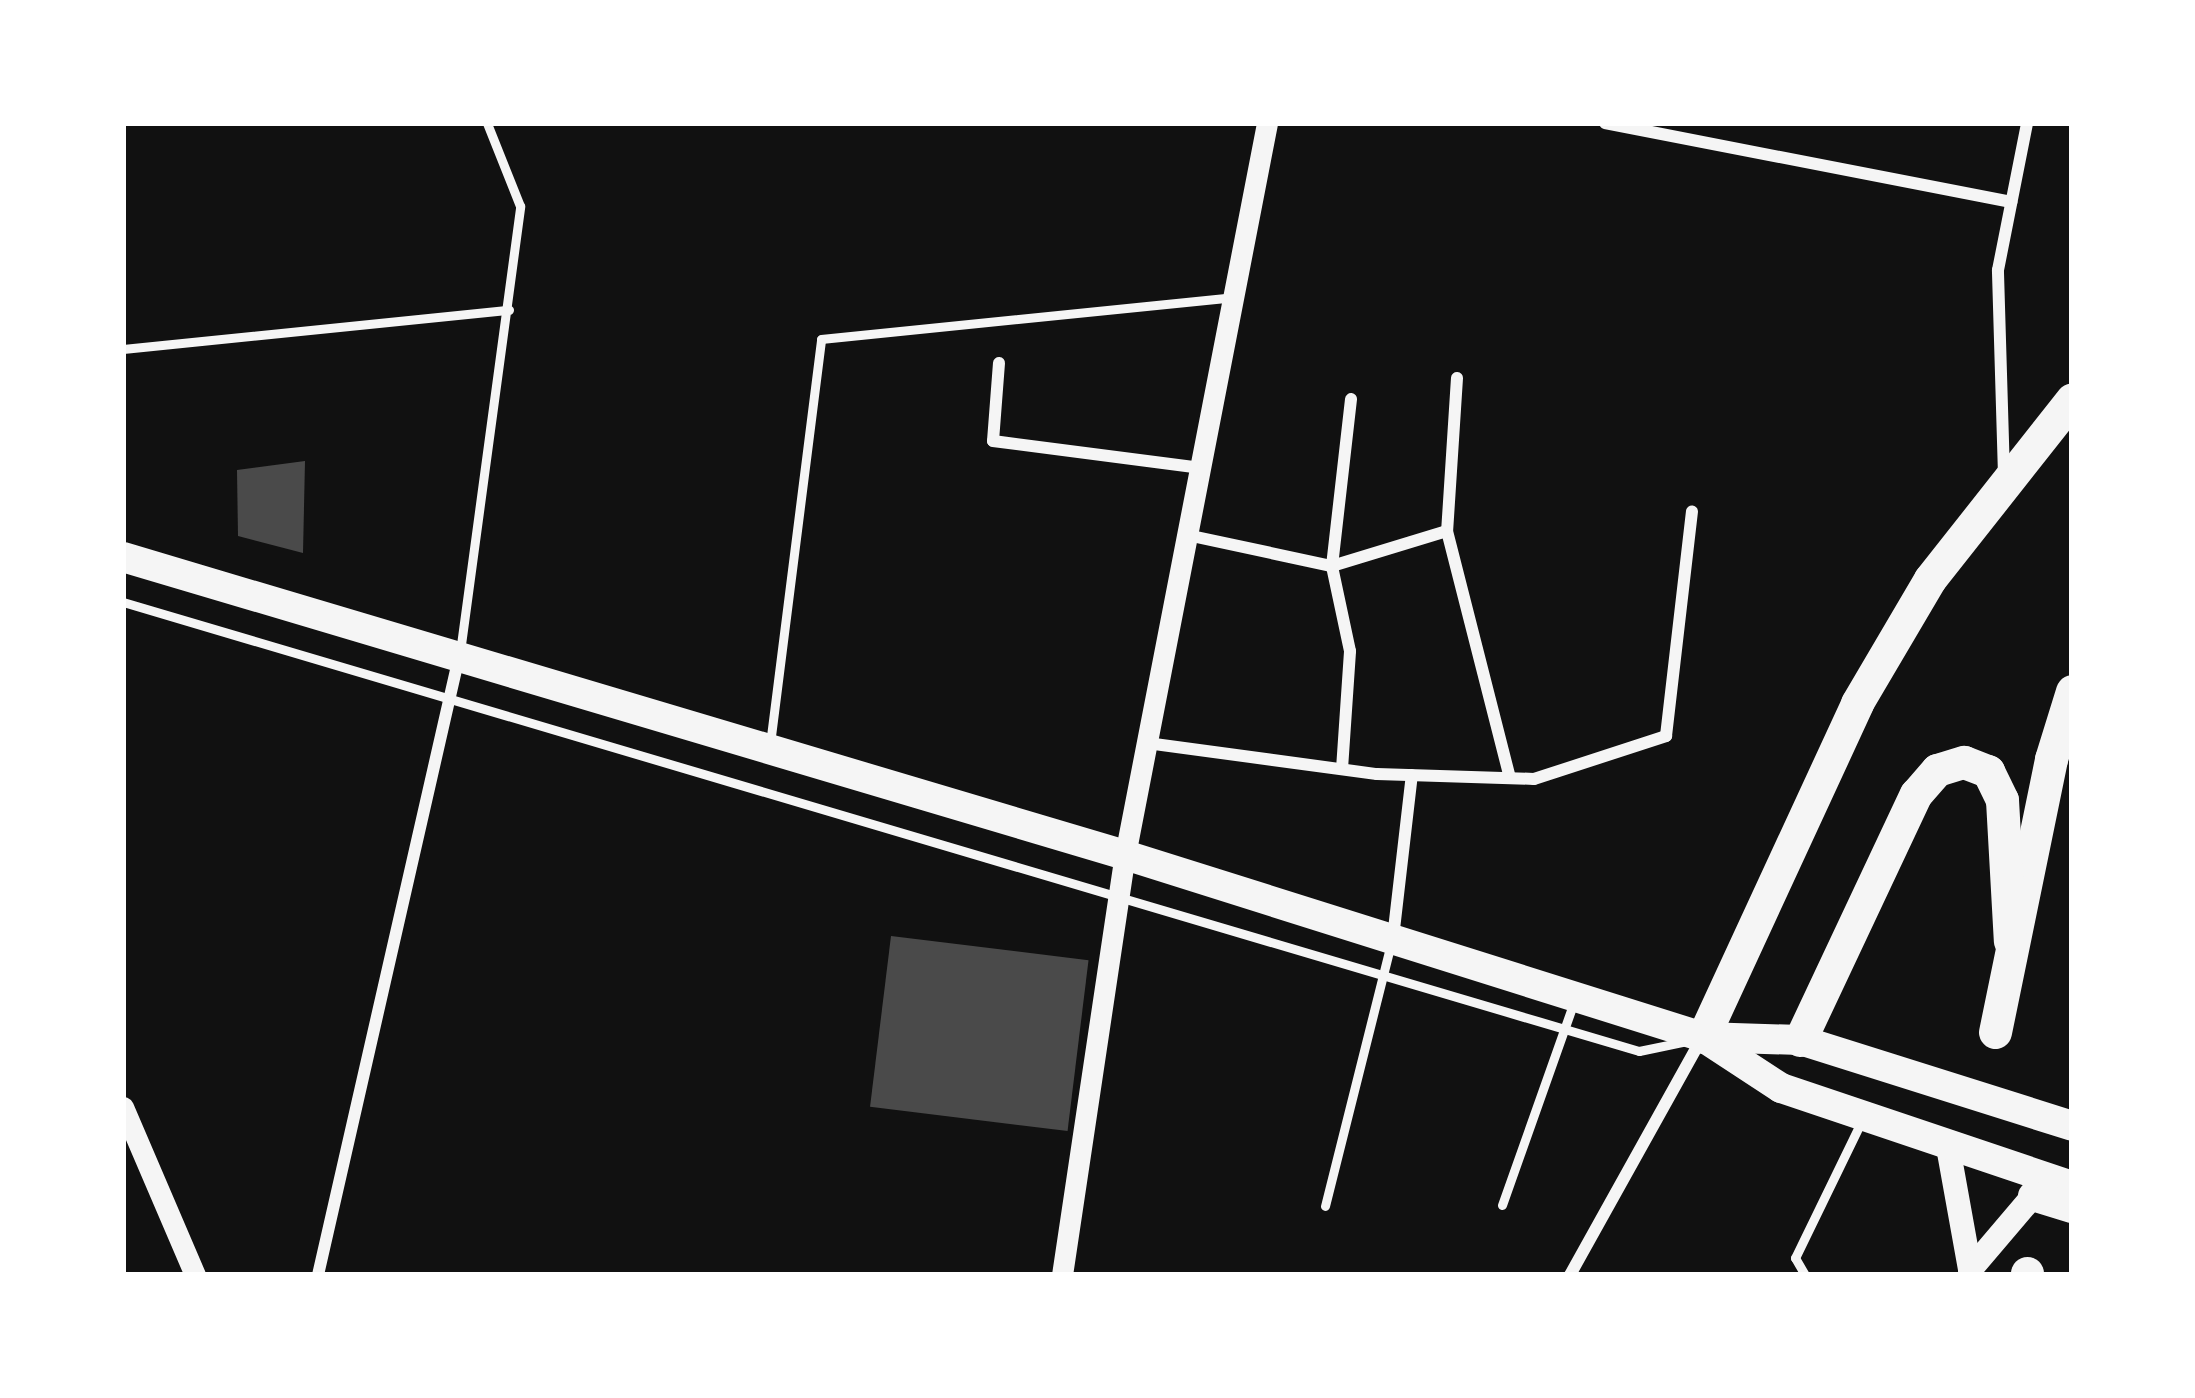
<!DOCTYPE html>
<style>
body{margin:0}
#map{position:relative;width:2195px;height:1398px;overflow:hidden;background:#111;font-family:"Public Sans",sans-serif}
div>[style]{position:absolute}
[style*='--x']{left:calc(var(--x)*1px);top:calc(var(--y)*1px);width:calc(var(--w)*1px);rotate:calc(var(--a)*1deg)}
.building>*{inset:0;background:#4a4a4a;transform-origin:0 0}
.service>*{height:9px;margin:-4.5px;padding:0 4.5px;transform-origin:4.5px;border-radius:4.5px;background:#f5f5f5}
.minor>*{height:12px;margin:-6px;padding:0 6px;transform-origin:6px;border-radius:6px;background:#f5f5f5}
.tertiary>*{height:21px;margin:-10.5px;padding:0 10.5px;transform-origin:10.5px;border-radius:10.5px;background:#f5f5f5}
.secondary>*{height:24px;margin:-12px;padding:0 12px;transform-origin:12px;border-radius:12px;background:#f5f5f5}
.primary>*{height:30px;margin:-15px;padding:0 15px;transform-origin:15px;border-radius:15px;background:#f5f5f5}
.trunk>*{height:33px;margin:-16.5px;padding:0 16.5px;transform-origin:16.5px;border-radius:16.5px;background:#f5f5f5}
span{translate:-50% -50%;white-space:nowrap;text-align:center;line-height:1.15;-webkit-text-stroke:9px #fff;paint-order:stroke}
.frame{position:absolute;inset:0;border:126px solid #fff;pointer-events:none}
</style>
<div id="map">
<div class="building">
<i style="clip-path:polygon(305px 461px,303px 553px,238px 536px,237px 470px)"></i>
<i style="left:891px;top:936px;width:199px;height:172px;rotate:7deg"></i>
</div>
<div class="service">
<i style="--x:123;--y:349;--w:388;--a:-5.8"></i>
<i style="--x:123;--y:602;--w:1581;--a:16.5"></i>
<i style="--x:1639;--y:1051;--w:45;--a:-11.6"></i>
<i style="--x:460;--y:652;--w:450;--a:-82.3"></i>
<i style="--x:520;--y:206;--w:89;--a:-111.7"></i>
<i style="--x:770;--y:744;--w:408;--a:-82.8"></i>
<i style="--x:821;--y:339;--w:414;--a:-5.8"></i>
<i style="--x:1502;--y:1205;--w:215;--a:-70.5"></i>
<i style="--x:1325;--y:1206;--w:270;--a:-75.9"></i>
<i style="--x:1805;--y:1275;--w:20;--a:-120"></i>
<i style="--x:1795;--y:1258;--w:151;--a:-64.1"></i>
</div>
<div class="minor">
<i style="--x:1605;--y:123;--w:414;--a:11"></i>
<i style="--x:999;--y:363;--w:78;--a:94.4"></i>
<i style="--x:993;--y:441;--w:210;--a:7.4"></i>
<i style="--x:1457;--y:378;--w:153;--a:93.7"></i>
<i style="--x:1447;--y:531;--w:255;--a:75.7"></i>
<i style="--x:2004;--y:475;--w:205;--a:-91.7"></i>
<i style="--x:1998;--y:270;--w:150;--a:-78.8"></i>
<i style="--x:1187;--y:535;--w:148;--a:12.1"></i>
<i style="--x:1332;--y:566;--w:120;--a:-16.9"></i>
<i style="--x:1147;--y:743;--w:232;--a:7.7"></i>
<i style="--x:1377;--y:774;--w:157;--a:1.8"></i>
<i style="--x:1534;--y:779;--w:139;--a:-18"></i>
<i style="--x:1666;--y:736;--w:226;--a:-83.4"></i>
<i style="--x:1342;--y:769;--w:118;--a:-86.1"></i>
<i style="--x:1350;--y:651;--w:87;--a:-102"></i>
<i style="--x:1332;--y:566;--w:168;--a:-83.5"></i>
<i style="--x:1393;--y:938;--w:164;--a:-83.4"></i>
<i style="--x:318;--y:1275;--w:634;--a:-77.15"></i>
<i style="--x:1570;--y:1275;--w:271;--a:-60.9"></i>
</div>
<div class="tertiary">
<i style="--x:123;--y:1107;--w:183;--a:66.8"></i>
<i style="--x:1062;--y:1275;--w:425;--a:-81.5"></i>
<i style="--x:1125;--y:855;--w:746;--a:-79.02"></i>
</div>
<div class="secondary">
<i style="--x:1948;--y:1147;--w:130;--a:79.8"></i>
<i style="--x:1970;--y:1270;--w:97;--a:-49.6"></i>
</div>
<div class="primary">
<i style="--x:123;--y:557;--w:1045;--a:16.56"></i>
<i style="--x:1125;--y:855;--w:606;--a:17.48"></i>
<i style="--x:1703;--y:1037;--w:93;--a:33.2"></i>
<i style="--x:1781;--y:1088;--w:307;--a:18.6"></i>
<i style="--x:1703;--y:1037;--w:97;--a:1.8"></i>
<i style="--x:1800;--y:1040;--w:285;--a:17.5"></i>
<i style="--x:2033;--y:1196;--w:41;--a:17.1"></i>
</div>
<div class="trunk">
<i style="--x:1995;--y:1032;--w:279;--a:-78.4"></i>
<i style="--x:2051;--y:759;--w:71;--a:-72.8"></i>
<i style="--x:1703;--y:1037;--w:368;--a:-65.2"></i>
<i style="--x:1857;--y:703;--w:144;--a:-59.5"></i>
<i style="--x:1930;--y:579;--w:229;--a:-51.7"></i>
<i style="--x:1800;--y:1040;--w:272;--a:-64.8"></i>
<i style="--x:1916;--y:794;--w:32;--a:-49"></i>
<i style="--x:1937;--y:770;--w:28;--a:-17"></i>
<i style="--x:1964;--y:762;--w:26;--a:21"></i>
<i style="--x:1988;--y:771;--w:32;--a:64"></i>
<i style="--x:2002;--y:800;--w:141;--a:86.8"></i>
<i style="--x:2027;--y:1273;--w:2;--a:90"></i>
</div>
<div class="frame"></div>
</div>
